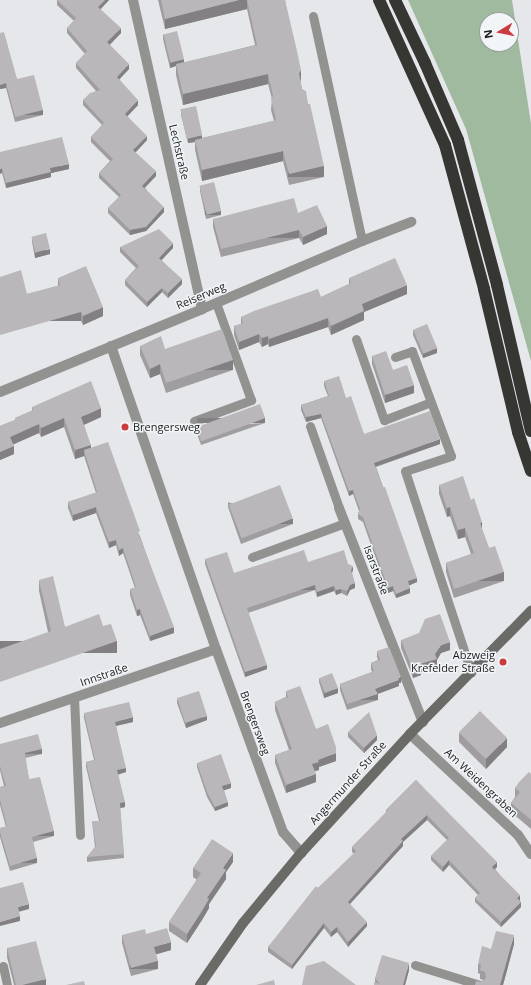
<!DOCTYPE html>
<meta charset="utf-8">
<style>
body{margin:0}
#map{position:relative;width:531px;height:985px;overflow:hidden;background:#e5e7eb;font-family:"Open Sans",sans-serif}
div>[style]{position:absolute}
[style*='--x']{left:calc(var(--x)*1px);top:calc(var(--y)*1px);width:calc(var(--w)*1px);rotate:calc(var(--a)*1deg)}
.forest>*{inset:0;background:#9fba9e}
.service>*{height:9px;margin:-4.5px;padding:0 4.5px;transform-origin:4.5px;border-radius:4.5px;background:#929290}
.minor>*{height:10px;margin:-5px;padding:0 5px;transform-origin:5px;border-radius:5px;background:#929290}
.secondary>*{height:10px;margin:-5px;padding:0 5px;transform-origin:5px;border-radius:5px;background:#6a6a67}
.motorway>*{height:12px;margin:-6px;padding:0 6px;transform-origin:6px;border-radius:6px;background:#363633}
.wall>*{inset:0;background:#9f9da0}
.shaded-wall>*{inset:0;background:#828082;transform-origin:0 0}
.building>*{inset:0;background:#b9b7ba;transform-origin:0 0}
.dots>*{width:11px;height:11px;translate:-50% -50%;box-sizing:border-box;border:2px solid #f2f5f8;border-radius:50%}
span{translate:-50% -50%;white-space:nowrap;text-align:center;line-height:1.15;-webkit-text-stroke:3px #f2f5f8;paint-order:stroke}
.street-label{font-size:11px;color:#1b1c1d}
.poi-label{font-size:11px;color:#1b1c1d}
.left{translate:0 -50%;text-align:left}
.right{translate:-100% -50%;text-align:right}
.north{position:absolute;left:479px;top:12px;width:40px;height:40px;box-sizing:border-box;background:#f2f5f8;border:1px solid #9c9ea0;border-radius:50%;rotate:260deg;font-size:11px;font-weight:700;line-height:16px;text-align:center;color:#1b1c1d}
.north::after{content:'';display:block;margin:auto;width:14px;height:18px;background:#cb3c3e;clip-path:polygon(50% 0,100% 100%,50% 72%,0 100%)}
</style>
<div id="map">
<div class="forest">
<i style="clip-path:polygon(evenodd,408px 0,512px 0,531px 124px,531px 361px,466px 129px,408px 0,487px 20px,511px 20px,511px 44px,487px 44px,487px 20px)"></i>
</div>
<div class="service">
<i style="--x:313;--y:16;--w:230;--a:77.7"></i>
<i style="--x:356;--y:339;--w:86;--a:70.9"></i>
<i style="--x:384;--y:420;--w:50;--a:-21"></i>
<i style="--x:395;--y:357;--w:18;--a:-19"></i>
<i style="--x:412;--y:351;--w:112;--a:69.6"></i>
<i style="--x:451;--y:456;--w:48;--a:161.9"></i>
<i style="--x:405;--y:471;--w:212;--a:71.8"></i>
<i style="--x:194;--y:421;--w:61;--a:-20.2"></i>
<i style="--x:251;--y:400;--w:103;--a:-109.8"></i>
<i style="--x:310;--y:426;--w:87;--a:70.5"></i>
<i style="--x:252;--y:557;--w:99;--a:-20.1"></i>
<i style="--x:74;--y:697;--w:138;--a:87.5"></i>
<i style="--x:415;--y:965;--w:68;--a:17.1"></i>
<i style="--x:3;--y:966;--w:19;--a:78"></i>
</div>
<div class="minor">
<i style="--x:133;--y:0;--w:317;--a:77.4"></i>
<i style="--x:111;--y:346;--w:321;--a:70.9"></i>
<i style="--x:216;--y:649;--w:195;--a:69.9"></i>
<i style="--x:283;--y:832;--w:28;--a:49"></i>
<i style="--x:0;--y:392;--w:218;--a:-22.3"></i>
<i style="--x:202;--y:309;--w:174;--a:-23"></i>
<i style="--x:362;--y:241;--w:53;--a:-21.2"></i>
<i style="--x:339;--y:508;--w:230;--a:68.6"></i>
<i style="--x:0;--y:723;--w:228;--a:-18.9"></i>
<i style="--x:410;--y:734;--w:148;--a:43.1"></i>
<i style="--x:518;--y:835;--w:23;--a:56"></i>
</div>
<div class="secondary">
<i style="--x:200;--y:985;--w:75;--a:-55.3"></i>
<i style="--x:243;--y:923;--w:91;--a:-50.4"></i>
<i style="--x:301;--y:853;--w:161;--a:-47.5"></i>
<i style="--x:410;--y:734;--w:173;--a:-45.5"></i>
</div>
<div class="motorway">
<i style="--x:379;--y:0;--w:159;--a:65.5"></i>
<i style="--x:445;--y:145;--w:149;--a:74.8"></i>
<i style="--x:484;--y:289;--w:147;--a:76.6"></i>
<i style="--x:518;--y:432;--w:41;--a:71.6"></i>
<i style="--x:395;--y:0;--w:70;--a:64.5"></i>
<i style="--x:425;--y:63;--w:84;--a:66.8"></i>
<i style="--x:458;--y:140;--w:150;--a:74.9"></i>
<i style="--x:497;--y:285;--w:150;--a:76.9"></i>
</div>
<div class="wall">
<i style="clip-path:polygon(57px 0,109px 0,100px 9px,121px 33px,110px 45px,129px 69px,119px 79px,138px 105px,127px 116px,147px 140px,135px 153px,156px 176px,145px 188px,164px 212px,146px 231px,130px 235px,108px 213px,108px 208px,119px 197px,99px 178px,99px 173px,110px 161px,91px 142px,91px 137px,102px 125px,83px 105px,83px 100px,96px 91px,76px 68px,76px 63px,85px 54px,67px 33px,67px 28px,74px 21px,57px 5px)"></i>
<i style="clip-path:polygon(158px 0,285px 0,300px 80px,302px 89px,308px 104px,324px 177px,289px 185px,283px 161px,202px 181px,195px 150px,195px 142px,188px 143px,181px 115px,181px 110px,202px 138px,274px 121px,271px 110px,272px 99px,268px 84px,183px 105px,176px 75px,176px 66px,170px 68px,163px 39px,163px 34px,184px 63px,255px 45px,247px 9px,165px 29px)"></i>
<i style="clip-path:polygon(0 33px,17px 79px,43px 115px,15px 122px,6px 88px,0 89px)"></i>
<i style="clip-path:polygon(0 152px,69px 169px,51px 173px,51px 177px,6px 188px,2px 173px)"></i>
<i style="clip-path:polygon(200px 186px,221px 215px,206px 219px,200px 191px)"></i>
<i style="clip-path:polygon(298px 213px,327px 234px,303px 245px,299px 238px,221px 257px,213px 227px,213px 219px)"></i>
<i style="clip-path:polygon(32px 237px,50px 254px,35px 258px,32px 242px)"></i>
<i style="clip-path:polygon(120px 247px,173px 248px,161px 260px,182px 284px,168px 298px,162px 292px,147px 307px,125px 285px,125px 280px,136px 268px,120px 252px)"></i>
<i style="clip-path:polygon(58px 278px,103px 316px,83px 325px,81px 321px,27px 294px,58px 286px)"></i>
<i style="clip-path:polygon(349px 278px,407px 294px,364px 312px,364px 320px,331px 335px,328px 327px,269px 347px,268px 344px,262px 347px,259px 342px,239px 350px,234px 335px,234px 326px,241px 324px,241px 317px,321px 297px,349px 284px)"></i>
<i style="clip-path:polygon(413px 330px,437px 353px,423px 358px,413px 335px)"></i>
<i style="clip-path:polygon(140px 346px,165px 349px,233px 370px,166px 393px,160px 374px,150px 378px,140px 355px)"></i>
<i style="clip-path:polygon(372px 356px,414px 393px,385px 403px,372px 364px)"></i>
<i style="clip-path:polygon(324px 381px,346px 398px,364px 434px,440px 444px,376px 467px,417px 582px,409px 585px,410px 593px,396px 598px,393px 591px,388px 593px,363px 522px,358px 519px,358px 514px,359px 511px,353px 494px,349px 496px,321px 418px,306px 422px,301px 410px,301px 405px,328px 396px,324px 386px)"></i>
<i style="clip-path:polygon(32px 407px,101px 417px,84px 425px,91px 448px,140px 536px,174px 633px,150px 641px,140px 615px,137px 616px,130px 595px,130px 589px,135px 588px,123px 553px,119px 556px,116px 545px,109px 548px,96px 513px,73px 521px,68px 508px,68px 502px,96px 493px,84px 456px,75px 459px,64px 427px,41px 437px,39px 433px,13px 444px,14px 454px,0 460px,0 426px,15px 420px,15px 418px,32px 411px)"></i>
<i style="clip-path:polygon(265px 423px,201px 445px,196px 431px,196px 426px)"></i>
<i style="clip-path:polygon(439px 485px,471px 500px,489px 548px,504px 581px,454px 598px,446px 572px,446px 563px,471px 554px,465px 537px,458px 539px,450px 516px,447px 517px,439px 494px)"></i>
<i style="clip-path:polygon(228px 502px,293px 524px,241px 544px,228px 507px)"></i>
<i style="clip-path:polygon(205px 559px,234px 573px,308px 562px,348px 564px,353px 570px,352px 573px,355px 588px,350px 590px,347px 596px,341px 593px,336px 595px,334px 591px,317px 597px,315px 590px,248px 613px,267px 669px,245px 677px,205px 564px)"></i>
<i style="clip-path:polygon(39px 580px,65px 627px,103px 626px,117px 653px,48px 632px,39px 591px)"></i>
<i style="clip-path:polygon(401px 640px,450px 650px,441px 653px,437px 660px,437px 667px,421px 672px,421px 675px,413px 678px,401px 648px)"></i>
<i style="clip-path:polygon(377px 651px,401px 683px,399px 683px,399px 686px,377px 694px,378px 700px,347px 710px,340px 690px,340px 684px,372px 672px,371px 669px,371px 663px,378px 660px,377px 657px)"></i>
<i style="clip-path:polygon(319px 678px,338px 693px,324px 698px,319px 682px)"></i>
<i style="clip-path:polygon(286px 691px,316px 729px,336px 761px,319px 767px,319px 770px,315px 771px,316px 782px,286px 793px,275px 763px,275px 755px,289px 750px,275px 710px,275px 702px,286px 697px)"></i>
<i style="clip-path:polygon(177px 699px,207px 720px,186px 728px,177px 703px)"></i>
<i style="clip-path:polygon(84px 713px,133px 722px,116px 726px,126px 772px,118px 774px,125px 807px,120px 808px,124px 858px,87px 862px,87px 857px,95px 847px,92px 821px,99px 821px,86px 767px,86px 762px,94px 760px,84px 718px)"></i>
<i style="clip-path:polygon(348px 732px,377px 740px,364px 753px,348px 737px)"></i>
<i style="clip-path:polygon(459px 733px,507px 747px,486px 769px,459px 742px)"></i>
<i style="clip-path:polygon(0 744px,42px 754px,25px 758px,29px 779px,54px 836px,33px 842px,37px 863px,10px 871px,0 837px,0 828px,6px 827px,0 805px,0 787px,4px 786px,0 770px)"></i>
<i style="clip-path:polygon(197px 763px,231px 788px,224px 790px,228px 806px,215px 811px,207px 797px,197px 767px)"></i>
<i style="clip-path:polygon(531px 774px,531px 829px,511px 812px,511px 803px,515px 797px,515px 788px)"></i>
<i style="clip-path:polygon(416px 780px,497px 867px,495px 869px,520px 900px,521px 907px,501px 927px,475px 902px,475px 898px,478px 895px,449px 865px,443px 872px,431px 860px,431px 856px,447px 840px,427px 820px,403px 842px,403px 846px,350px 904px,367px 926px,348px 947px,337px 932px,331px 937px,324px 928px,292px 969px,268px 952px,268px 947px,318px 888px,354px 854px,352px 852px,352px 847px,386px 813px,386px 810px)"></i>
<i style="clip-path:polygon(233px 862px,226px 872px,226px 879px,209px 904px,209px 908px,202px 920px,187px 943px,169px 931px,169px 922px,197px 880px,193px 877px,193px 868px)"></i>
<i style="clip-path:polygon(146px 934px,171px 950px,156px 954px,158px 969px,131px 976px,122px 943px,122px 935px)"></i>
<i style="clip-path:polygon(514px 944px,503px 985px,475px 985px,482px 982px,483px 980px,480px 979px,480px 974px,478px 973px,478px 964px,491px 949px)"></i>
<i style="clip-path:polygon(7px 948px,46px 985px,14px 985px,7px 957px)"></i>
<i style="clip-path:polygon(409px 970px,405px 985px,374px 985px,375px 982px,375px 978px)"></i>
</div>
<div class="shaded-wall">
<i style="clip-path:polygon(105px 0,109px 0,98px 12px,98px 7px)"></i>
<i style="clip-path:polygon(239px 0,247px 0,247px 9px,165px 29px,165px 19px)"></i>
<i style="clip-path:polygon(121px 28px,121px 33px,107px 47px,107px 42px)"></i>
<i style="clip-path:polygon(184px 59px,184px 64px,176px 64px,176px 66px,170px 68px,170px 63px)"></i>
<i style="clip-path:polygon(129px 64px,129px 69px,117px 82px,117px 77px)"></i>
<i style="clip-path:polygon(301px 70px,301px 80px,299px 83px,299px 73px)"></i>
<i style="clip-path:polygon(268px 74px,268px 84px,183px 105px,183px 94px)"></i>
<i style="clip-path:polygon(6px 83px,6px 88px,0 89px,0 85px)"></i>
<i style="clip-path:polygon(138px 100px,138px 105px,125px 119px,125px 114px)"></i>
<i style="left:43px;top:110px;width:5px;height:29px;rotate:90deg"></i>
<i style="clip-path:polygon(202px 135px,202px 140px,195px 140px,195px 142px,188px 143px,188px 139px)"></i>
<i style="clip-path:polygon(147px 136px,147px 140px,133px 155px,133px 150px)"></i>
<i style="clip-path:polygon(283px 151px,283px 161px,202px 181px,202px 170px)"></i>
<i style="clip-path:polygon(69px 164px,69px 169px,51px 173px,51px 177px,6px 188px,6px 183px,50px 168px)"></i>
<i style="left:324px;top:166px;width:11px;height:36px;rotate:90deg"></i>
<i style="clip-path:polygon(2px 168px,2px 173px,0 174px,0 169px)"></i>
<i style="clip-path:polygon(156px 171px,156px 176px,142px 190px,142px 186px)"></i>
<i style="clip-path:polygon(164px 207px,164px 212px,146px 231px,130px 235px,130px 230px)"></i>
<i style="left:221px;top:211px;width:4px;height:16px;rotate:90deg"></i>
<i style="clip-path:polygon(327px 226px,327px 234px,303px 245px,303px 237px)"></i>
<i style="left:299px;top:230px;width:8px;height:80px;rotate:90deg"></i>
<i style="clip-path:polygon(173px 243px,173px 248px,159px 263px,159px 258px)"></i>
<i style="clip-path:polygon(50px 249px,50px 254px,35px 258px,35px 253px)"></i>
<i style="clip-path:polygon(182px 279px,182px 284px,168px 298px,168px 293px)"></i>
<i style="clip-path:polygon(407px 285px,407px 294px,364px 312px,364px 320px,331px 335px,331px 326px,362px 304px)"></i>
<i style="clip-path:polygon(162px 288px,162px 292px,147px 307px,147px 302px)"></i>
<i style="clip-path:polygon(103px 307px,103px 316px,83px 325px,83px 316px)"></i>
<i style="left:81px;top:312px;width:9px;height:84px;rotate:90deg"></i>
<i style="clip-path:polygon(328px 318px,328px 327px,269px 347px,269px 339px)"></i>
<i style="clip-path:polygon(259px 334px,259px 342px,239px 350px,239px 342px)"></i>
<i style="clip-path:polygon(268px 336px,268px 344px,262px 347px,262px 338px)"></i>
<i style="clip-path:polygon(437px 348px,437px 353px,423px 358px,423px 353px)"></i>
<i style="left:233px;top:360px;width:10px;height:71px;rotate:90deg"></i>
<i style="clip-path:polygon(160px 364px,160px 374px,150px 378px,150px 369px)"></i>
<i style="clip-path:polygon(414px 385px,414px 393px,385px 403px,385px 395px)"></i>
<i style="clip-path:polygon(101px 408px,101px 417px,81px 426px,81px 417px)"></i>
<i style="clip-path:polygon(321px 414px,321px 418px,306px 422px,306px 417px)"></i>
<i style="clip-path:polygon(64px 418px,64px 427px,41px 437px,41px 428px)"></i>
<i style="left:265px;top:418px;width:5px;height:68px;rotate:90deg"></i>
<i style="clip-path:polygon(39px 424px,39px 433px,10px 446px,10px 437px)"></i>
<i style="clip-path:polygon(440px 439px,440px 444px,374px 467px,374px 463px)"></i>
<i style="clip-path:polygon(91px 445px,91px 453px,84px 450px,84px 456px,75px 459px,75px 450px)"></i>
<i style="clip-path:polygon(14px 446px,14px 454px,0 460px,0 452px)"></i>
<i style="clip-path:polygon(353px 490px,353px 494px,349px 496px,349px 491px)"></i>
<i style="clip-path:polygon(96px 507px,96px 513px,73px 521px,73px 515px)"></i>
<i style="clip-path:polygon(450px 507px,450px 516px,447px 517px,447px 508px)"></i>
<i style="left:293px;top:519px;width:5px;height:56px;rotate:90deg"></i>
<i style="clip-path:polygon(482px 522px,482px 531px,480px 523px)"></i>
<i style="clip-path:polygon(465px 528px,465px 537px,458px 539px,458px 530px)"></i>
<i style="clip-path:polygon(116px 540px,116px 545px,109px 548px,109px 542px)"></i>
<i style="clip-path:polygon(123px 548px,123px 553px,119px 556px,119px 550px)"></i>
<i style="clip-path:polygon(353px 566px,353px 570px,351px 575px,351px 570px)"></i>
<i style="left:504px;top:572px;width:9px;height:53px;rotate:90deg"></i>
<i style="clip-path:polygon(417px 578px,417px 582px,408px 586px,408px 581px)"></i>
<i style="clip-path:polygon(355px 583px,355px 588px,350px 590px,347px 596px,347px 591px,350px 585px)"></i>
<i style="left:315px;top:585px;width:5px;height:72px;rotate:90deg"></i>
<i style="clip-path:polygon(334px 586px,334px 591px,317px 597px,317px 592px)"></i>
<i style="clip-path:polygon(393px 586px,393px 591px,388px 593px,388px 588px)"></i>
<i style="clip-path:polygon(410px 588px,410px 593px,396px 598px,396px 594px)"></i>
<i style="clip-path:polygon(341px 589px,341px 593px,336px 595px,336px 590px)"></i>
<i style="clip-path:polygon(140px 609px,140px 615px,137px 616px,137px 610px)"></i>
<i style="clip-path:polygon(174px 627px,174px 633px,150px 641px,150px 636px)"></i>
<i style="left:117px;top:641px;width:12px;height:124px;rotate:90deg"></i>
<i style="clip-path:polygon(450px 642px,450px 650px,441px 653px,437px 660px,437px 667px,421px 672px,421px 675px,413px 678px,413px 670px,435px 654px,441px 645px)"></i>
<i style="clip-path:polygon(267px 665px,267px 669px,245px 677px,245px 672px)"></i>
<i style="clip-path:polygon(401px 677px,401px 683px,399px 683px,399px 686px,375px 695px,375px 689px)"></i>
<i style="clip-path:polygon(338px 688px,338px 693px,324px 698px,324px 693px)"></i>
<i style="left:378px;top:694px;width:6px;height:33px;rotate:90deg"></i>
<i style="clip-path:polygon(207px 716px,207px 720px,186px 728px,186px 723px)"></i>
<i style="clip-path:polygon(133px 717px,133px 722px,115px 726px,115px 722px)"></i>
<i style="clip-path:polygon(377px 735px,377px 740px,364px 753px,364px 748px)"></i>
<i style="clip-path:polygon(507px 738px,507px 747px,486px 769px,486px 759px)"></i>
<i style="left:42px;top:749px;width:5px;height:17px;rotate:90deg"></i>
<i style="clip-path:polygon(336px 753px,336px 761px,319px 767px,319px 770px,312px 772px,312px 764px,318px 760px)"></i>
<i style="clip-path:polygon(126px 768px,126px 772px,117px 775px,117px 770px)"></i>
<i style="clip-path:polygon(316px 774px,316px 782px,286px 793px,286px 785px)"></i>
<i style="clip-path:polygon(231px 783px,231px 788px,222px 791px,222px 786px)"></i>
<i style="clip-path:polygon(125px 802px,125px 807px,120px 808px,120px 803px)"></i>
<i style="clip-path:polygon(228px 802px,228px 806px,215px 811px,215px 807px)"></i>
<i style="clip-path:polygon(427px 815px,427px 820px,403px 842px,403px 846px,348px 906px,348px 902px,401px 839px)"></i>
<i style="left:54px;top:831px;width:5px;height:23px;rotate:90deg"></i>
<i style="clip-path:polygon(233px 853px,233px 862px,226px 872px,226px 879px,209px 904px,209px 908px,202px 920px,187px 943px,187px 934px,223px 868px)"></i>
<i style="left:37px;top:858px;width:5px;height:28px;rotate:90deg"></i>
<i style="clip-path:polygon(449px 860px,449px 865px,443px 872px,443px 867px)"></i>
<i style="clip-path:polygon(497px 862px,497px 867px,492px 872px,492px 867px)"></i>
<i style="clip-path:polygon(520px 895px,520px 900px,517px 903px,517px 898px)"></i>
<i style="clip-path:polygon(521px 902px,521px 907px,501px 927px,501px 922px)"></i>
<i style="clip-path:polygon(29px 904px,29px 909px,18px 912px,18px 907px)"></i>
<i style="clip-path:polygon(20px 916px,20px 921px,0 926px,0 922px)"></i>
<i style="clip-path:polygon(367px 922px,367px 926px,348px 947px,348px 942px)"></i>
<i style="clip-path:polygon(324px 923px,324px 928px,292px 969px,292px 965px)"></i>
<i style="clip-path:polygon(337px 927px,337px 932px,331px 937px,331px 932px)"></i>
<i style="clip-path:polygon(514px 935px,514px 944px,503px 985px,500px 985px)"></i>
<i style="clip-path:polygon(171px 942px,171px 950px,154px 955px,154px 947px)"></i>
<i style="left:158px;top:961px;width:8px;height:28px;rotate:90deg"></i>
<i style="clip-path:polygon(409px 963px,409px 970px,405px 985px,403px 985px)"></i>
<i style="clip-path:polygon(46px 979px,46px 985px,22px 985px)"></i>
</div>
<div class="building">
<i style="clip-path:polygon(57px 0,105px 0,98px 7px,121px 28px,107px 42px,129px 64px,117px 77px,138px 100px,125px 114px,147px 136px,133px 150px,156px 171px,142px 186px,164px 207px,146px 227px,130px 230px,108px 208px,121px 195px,99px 173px,113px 159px,91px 137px,104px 123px,83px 100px,90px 93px,100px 90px,76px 63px,87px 51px,67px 28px,76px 18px)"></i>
<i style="clip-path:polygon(161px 0,239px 0,165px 19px)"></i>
<i style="clip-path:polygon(247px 0,285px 0,297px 51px,301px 70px,299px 73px,302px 89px,306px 91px,308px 104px,310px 104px,324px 166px,289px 174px,283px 151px,202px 170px,195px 140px,276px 120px,271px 99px,273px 96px,268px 74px,183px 94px,176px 64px,257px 45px)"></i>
<i style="left:177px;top:31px;width:29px;height:14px;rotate:76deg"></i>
<i style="clip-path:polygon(4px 32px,17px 79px,34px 75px,43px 110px,15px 117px,6px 83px,0 85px,0 33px)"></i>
<i style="left:196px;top:106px;width:30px;height:16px;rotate:78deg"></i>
<i style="clip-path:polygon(62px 137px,69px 164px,50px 168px,51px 172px,6px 183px,2px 168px,0 169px,0 152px)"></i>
<i style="left:214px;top:182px;width:30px;height:15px;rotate:76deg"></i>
<i style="clip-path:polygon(294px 198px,298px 213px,317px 205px,327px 226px,303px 237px,299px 230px,221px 249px,213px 219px)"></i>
<i style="clip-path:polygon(159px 229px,173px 243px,159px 258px,182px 279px,168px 293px,162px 288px,147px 302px,125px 280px,139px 266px,120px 247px)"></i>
<i style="left:46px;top:233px;width:16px;height:15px;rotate:76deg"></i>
<i style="clip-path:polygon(395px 258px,407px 285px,362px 304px,364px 311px,331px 326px,328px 318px,269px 339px,268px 336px,262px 338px,259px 334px,239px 342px,234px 326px,243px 323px,241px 317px,254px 311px,318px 289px,321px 297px,351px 283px,349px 278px)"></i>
<i style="clip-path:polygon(86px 266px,103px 307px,83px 316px,81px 312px,0 335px,0 277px,21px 270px,27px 294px,60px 285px,58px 278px)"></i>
<i style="left:427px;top:324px;width:26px;height:15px;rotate:67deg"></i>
<i style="clip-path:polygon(222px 329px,233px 360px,166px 383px,160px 364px,150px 369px,140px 346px,161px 336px,165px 349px)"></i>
<i style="clip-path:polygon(386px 351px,393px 370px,407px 365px,414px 385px,385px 395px,372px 356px)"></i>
<i style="clip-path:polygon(339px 376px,346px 398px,351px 396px,364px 434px,430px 411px,440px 439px,374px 463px,383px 487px,385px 487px,417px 578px,408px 581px,410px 588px,396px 594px,393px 586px,388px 588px,363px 517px,358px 514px,360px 509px,353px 490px,349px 491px,321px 414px,306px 417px,301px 405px,329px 396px,324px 381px)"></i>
<i style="clip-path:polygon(91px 381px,101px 408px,81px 417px,91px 445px,75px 450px,64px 418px,41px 428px,39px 424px,10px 437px,14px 446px,0 452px,0 426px,15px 420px,15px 418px,33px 410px,32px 407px)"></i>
<i style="left:260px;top:404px;width:15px;height:68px;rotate:70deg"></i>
<i style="clip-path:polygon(108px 442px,140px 531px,138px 532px,174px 627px,150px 636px,140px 609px,137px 610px,130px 589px,136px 587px,123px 548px,119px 550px,116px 540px,109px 542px,96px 507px,73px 515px,68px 502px,97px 492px,84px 450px)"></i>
<i style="clip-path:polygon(463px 476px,471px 500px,474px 498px,482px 522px,480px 523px,489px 548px,495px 546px,504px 572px,454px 589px,446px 563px,474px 553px,465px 528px,458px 530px,450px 507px,447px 508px,439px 485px)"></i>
<i style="left:280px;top:485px;width:36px;height:55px;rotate:69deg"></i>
<i style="clip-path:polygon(304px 550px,308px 562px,344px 550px,348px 564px,353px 566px,351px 570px,355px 583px,350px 585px,347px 591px,341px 589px,336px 590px,334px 586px,317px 592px,315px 585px,247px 608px,267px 665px,245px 672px,205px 559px,227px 552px,234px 573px)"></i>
<i style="clip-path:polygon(53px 576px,65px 627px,99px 614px,103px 626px,111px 624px,117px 641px,0 682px,0 649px,51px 631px,39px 580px)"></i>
<i style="clip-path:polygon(440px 614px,450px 642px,441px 645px,435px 654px,437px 659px,420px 664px,421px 667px,413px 670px,401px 640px,419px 633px,425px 619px)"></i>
<i style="clip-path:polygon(389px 647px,401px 677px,398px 678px,399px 680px,375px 689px,378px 694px,347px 704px,340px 684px,374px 671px,371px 663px,380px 660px,377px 651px)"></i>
<i style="left:332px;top:673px;width:16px;height:14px;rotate:68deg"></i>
<i style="clip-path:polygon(300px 686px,316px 729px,328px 724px,336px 747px,336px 753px,318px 760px,319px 762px,312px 764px,316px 774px,286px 785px,275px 755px,292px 749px,275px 702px,288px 697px,286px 691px)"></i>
<i style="left:199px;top:691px;width:26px;height:23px;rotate:72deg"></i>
<i style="clip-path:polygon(129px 702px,133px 717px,115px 722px,126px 768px,117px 770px,125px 802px,120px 803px,124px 854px,87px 857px,96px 846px,92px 821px,100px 821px,86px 762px,95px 760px,84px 713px)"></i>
<i style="left:480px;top:711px;width:38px;height:30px;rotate:45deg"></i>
<i style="clip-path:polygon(369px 712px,377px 735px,364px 748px,348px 732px)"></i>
<i style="clip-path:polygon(38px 734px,42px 749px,25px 753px,29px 779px,40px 777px,54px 831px,32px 837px,37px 858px,10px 866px,0 832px,0 828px,7px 826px,0 800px,0 787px,6px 786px,0 766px,0 744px)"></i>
<i style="clip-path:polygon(221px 754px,231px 783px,222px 786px,228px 802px,215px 807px,207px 792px,197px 763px)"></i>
<i style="clip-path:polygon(529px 772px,531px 774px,531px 820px,511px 803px,520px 792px,515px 788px,519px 782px)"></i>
<i style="clip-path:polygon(416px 780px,497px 862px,492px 867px,520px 895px,517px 898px,521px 902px,501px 922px,475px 898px,480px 893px,449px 860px,443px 867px,431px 856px,449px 838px,427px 815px,401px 839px,403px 841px,348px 902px,367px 922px,348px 942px,337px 927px,331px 932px,324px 923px,292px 965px,268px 947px,316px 886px,318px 888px,356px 851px,352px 847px,387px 811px,386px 810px)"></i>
<i style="clip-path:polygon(212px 839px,233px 853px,223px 868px,226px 870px,207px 898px,209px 899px,202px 911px,187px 934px,169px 922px,201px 873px,193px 868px)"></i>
<i style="clip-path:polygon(23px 882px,29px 904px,18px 907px,20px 916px,0 922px,0 888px)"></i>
<i style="clip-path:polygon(167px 928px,171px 942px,154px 947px,158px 961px,131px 968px,122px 935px,145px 929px,146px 934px)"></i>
<i style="clip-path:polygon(496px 931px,514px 935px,500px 985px,475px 985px,476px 981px,482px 982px,486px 978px,485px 972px,480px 970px,481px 965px,478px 964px,482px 946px,491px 949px)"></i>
<i style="clip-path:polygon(36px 941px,46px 979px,22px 985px,16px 985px,7px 948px)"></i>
<i style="clip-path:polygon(382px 955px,409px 963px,403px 985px,374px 985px,374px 982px,380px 984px,375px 978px)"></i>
<i style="clip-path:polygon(324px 961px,356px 985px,302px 985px,306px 966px)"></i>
<i style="clip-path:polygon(274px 980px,275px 985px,256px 985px)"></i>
<i style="clip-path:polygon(84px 981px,85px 985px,66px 985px)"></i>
</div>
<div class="dots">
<i style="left:125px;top:427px;background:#cb3c3e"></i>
<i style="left:503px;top:662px;background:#cb3c3e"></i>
</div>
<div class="street-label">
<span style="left:179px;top:152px;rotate:77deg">Lechstraße</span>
<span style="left:201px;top:296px;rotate:-23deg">Reiserweg</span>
<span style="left:376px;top:570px;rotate:69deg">Isarstraße</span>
<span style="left:104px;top:675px;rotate:-19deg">Innstraße</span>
<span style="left:255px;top:723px;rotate:70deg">Brengersweg</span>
<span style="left:348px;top:783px;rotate:-48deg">Angermunder Straße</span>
<span style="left:481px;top:783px;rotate:43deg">Am Weidengraben</span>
</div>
<div class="poi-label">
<span class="left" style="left:133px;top:427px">Brengersweg</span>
<span class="right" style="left:495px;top:662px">Abzweig<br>Krefelder Straße</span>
</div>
<div class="north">N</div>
</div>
